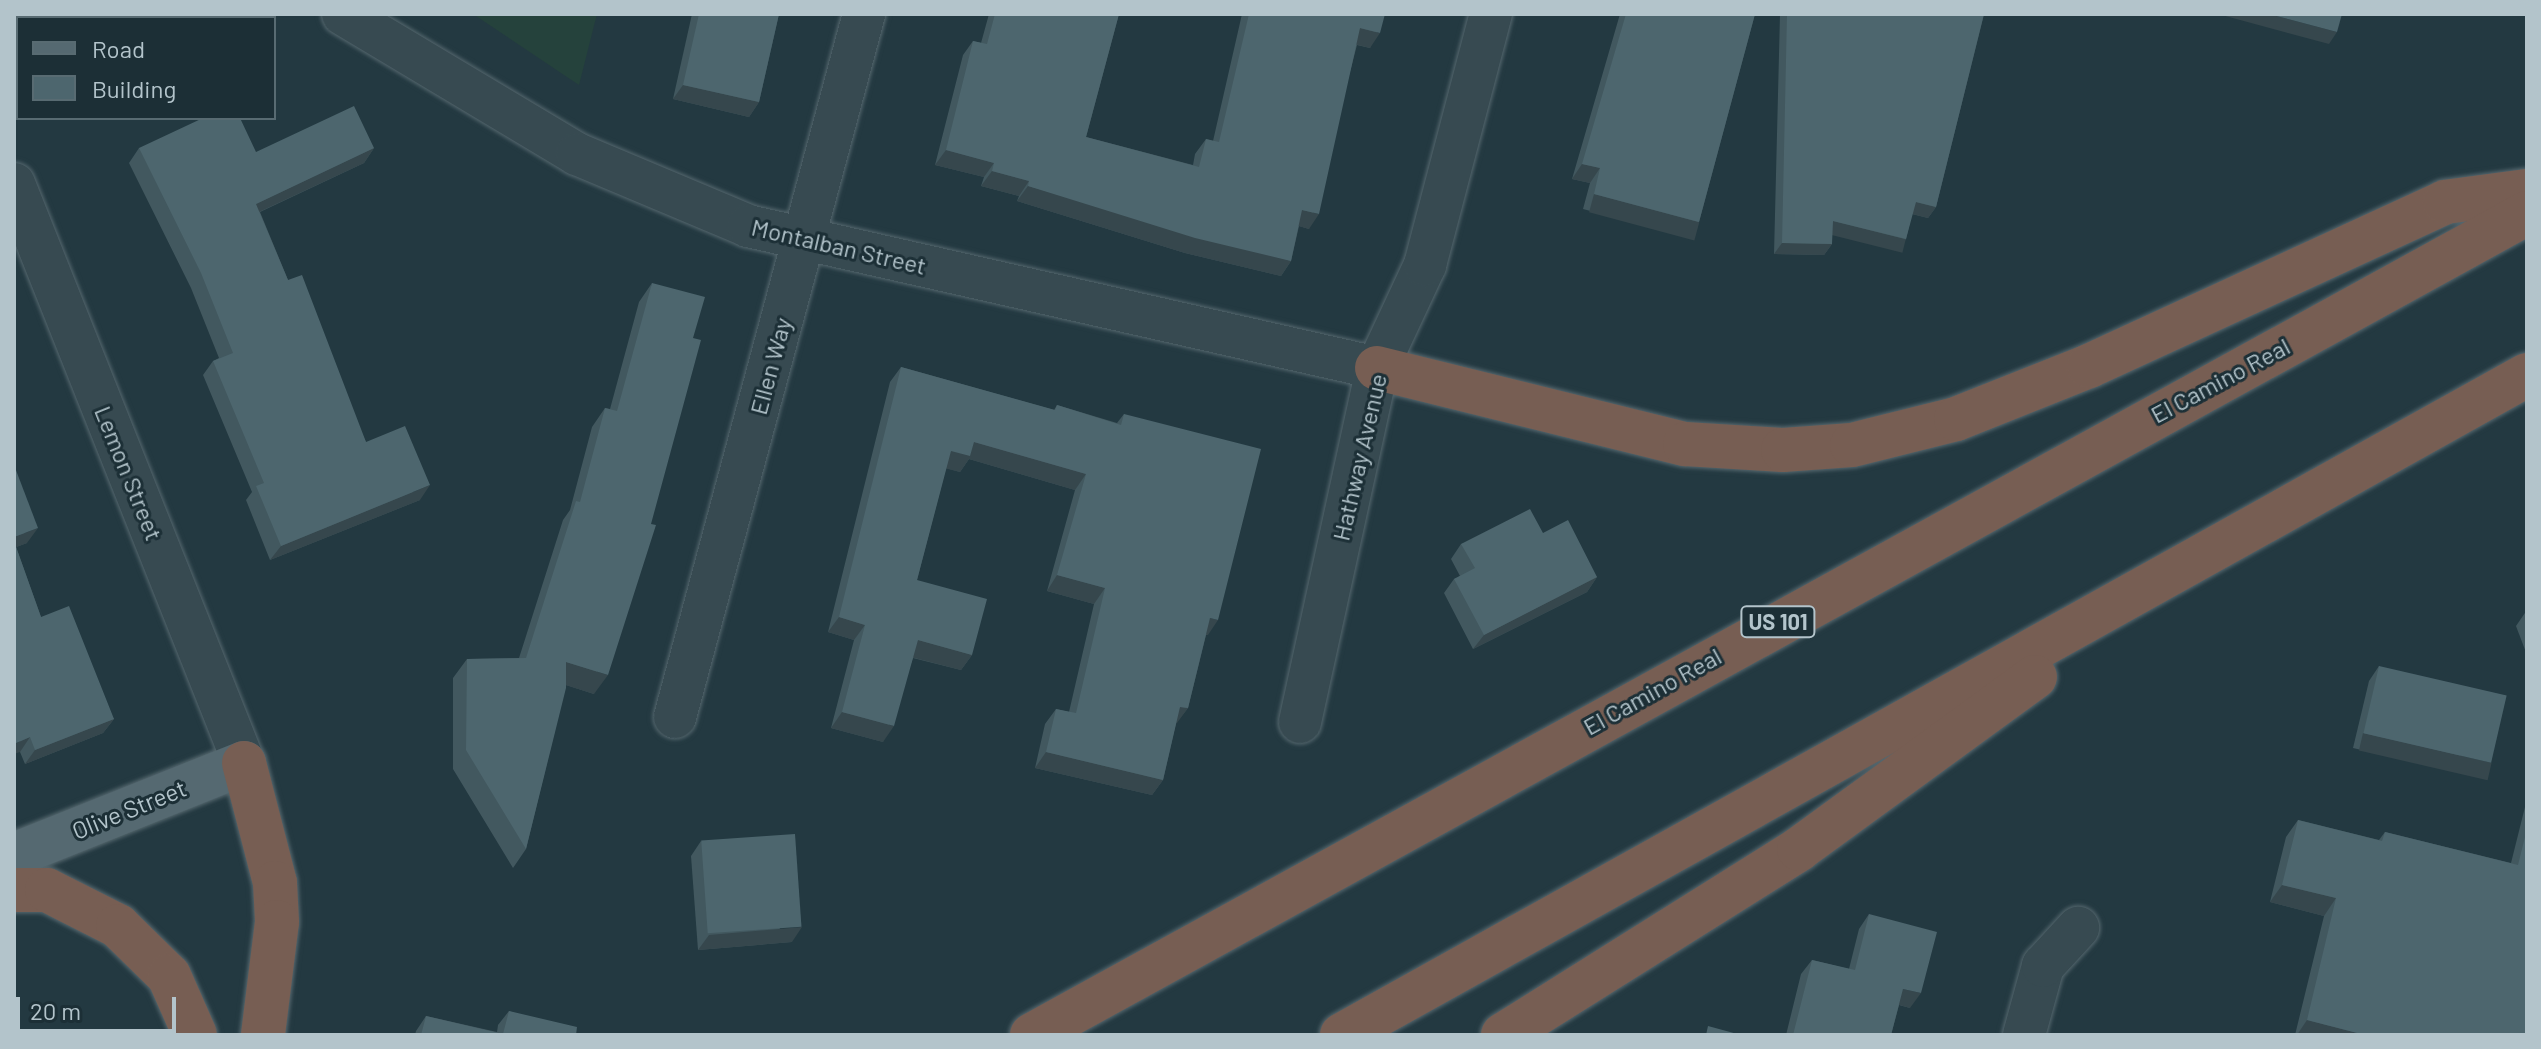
<!DOCTYPE html>
<style>
body{margin:0}
#map{position:relative;width:2541px;height:1049px;overflow:hidden;background:#233941;font-family:Barlow,sans-serif}
div>[style]{position:absolute}
[style*='--x']{left:calc(var(--x)*1px);top:calc(var(--y)*1px);width:calc(var(--w)*1px);rotate:calc(var(--a)*1deg)}
.green>*{inset:0;background:#25423c}
.roads{filter:drop-shadow(0 0 2px #55676e) drop-shadow(0 0 2px #55676e)}
.street>*{height:42px;margin:-21px;padding:0 21px;transform-origin:21px;border-radius:21px;background:#374a51}
.primary>*{height:44px;margin:-22px;padding:0 22px;transform-origin:22px;border-radius:22px;background:#556971}
.highway>*{height:44px;margin:-22px;padding:0 22px;transform-origin:22px;border-radius:22px;background:#775e53}
.wall>*{inset:0;background:#42585f}
.shaded-wall>*{inset:0;background:#36474d;transform-origin:0 0}
.building>*{inset:0;background:#4d666e;transform-origin:0 0}
span{translate:-50% -50%;white-space:nowrap;text-align:center;line-height:1.15;-webkit-text-stroke:6px #1c2f36;paint-order:stroke}
.shield-label span{padding:2px 6px;background:#1c2f36;border:2px solid;border-radius:6px;-webkit-text-stroke-width:0}
.shield-label{font-size:22px;color:#b3c4cb;font-weight:700}
.street-label{font-size:24px;color:#b3c4cb}
.frame{position:absolute;inset:0;border:16px solid #b3c4cb;pointer-events:none}
.legend{position:absolute;left:16px;top:16px;width:260px;height:104px;box-sizing:border-box;background:#1c2f36;border:2px solid #586b72;margin:0;padding:10px 14px;list-style:none;font-size:24px;color:#b3c4cb}
.legend li{display:flex;align-items:center;gap:16px;height:40px}
.legend b{width:40px;border:2px solid #586b72}
.scale{position:absolute;left:16px;top:997px;width:160px;height:36px;box-sizing:border-box;border:4px solid #b3c4cb;border-top:0;padding-left:10px;font-size:24px;line-height:28px;white-space:nowrap;color:#b3c4cb;-webkit-text-stroke:6px #1c2f36;paint-order:stroke}
</style>
<div id="map">
<div class="green">
<i style="clip-path:polygon(473px 14px,597px 14px,579px 85px)"></i>
</div>
<div class="roads">
<div class="street">
<i style="--x:343;--y:14;--w:273;--a:30.9"></i>
<i style="--x:577;--y:154;--w:186;--a:22.8"></i>
<i style="--x:748;--y:226;--w:645;--a:12.72"></i>
<i style="--x:14;--y:184;--w:623;--a:68.34"></i>
<i style="--x:675;--y:717;--w:728;--a:-74.95"></i>
<i style="--x:1300;--y:722;--w:362;--a:-77.7"></i>
<i style="--x:1377;--y:368;--w:114;--a:-65"></i>
<i style="--x:1425;--y:265;--w:260;--a:-75.3"></i>
<i style="--x:2024;--y:1035;--w:72;--a:-74.6"></i>
<i style="--x:2043;--y:966;--w:52;--a:-47.4"></i>
</div>
<div class="primary">
<i style="--x:14;--y:855;--w:248;--a:-21.8"></i>
</div>
<div class="highway">
<i style="--x:1377;--y:368;--w:317;--a:13.9"></i>
<i style="--x:1685;--y:444;--w:98;--a:3.5"></i>
<i style="--x:1783;--y:450;--w:69;--a:-4.1"></i>
<i style="--x:1852;--y:445;--w:107;--a:-14"></i>
<i style="--x:1956;--y:419;--w:143;--a:-21.7"></i>
<i style="--x:2089;--y:366;--w:392;--a:-24.7"></i>
<i style="--x:2445;--y:202;--w:83;--a:-7.6"></i>
<i style="--x:244;--y:763;--w:124;--a:75.5"></i>
<i style="--x:275;--y:883;--w:39;--a:87"></i>
<i style="--x:277;--y:922;--w:114;--a:97.1"></i>
<i style="--x:14;--y:890;--w:33;--a:0"></i>
<i style="--x:47;--y:890;--w:80;--a:26.9"></i>
<i style="--x:118;--y:926;--w:71;--a:44.4"></i>
<i style="--x:169;--y:976;--w:64;--a:66.2"></i>
<i style="--x:1032;--y:1035;--w:1706;--a:-28.8"></i>
<i style="--x:1342;--y:1035;--w:1356;--a:-29.12"></i>
<i style="--x:1503;--y:1035;--w:350;--a:-32.1"></i>
<i style="--x:1799;--y:849;--w:292;--a:-36.1"></i>
</div>
</div>
<div class="wall">
<i style="clip-path:polygon(692px 14px,779px 14px,759px 102px,749px 117px,673px 99px)"></i>
<i style="clip-path:polygon(989px 14px,1119px 14px,1086px 137px,1193px 165px,1195px 154px,1206px 139px,1213px 141px,1242px 14px,1385px 14px,1370px 48px,1357px 45px,1309px 229px,1299px 226px,1291px 261px,1281px 276px,1185px 253px,1017px 201px,1019px 196px,981px 186px,984px 177px,935px 165px,963px 55px,973px 41px,981px 43px)"></i>
<i style="clip-path:polygon(1620px 14px,1755px 14px,1699px 222px,1689px 237px,1583px 209px,1590px 183px,1572px 179px)"></i>
<i style="clip-path:polygon(1780px 14px,1984px 14px,1936px 207px,1928px 218px,1912px 214px,1906px 239px,1898px 251px,1832px 234px,1832px 244px,1824px 255px,1774px 254px)"></i>
<i style="clip-path:polygon(139px 148px,256px 152px,374px 148px,364px 163px,260px 212px,288px 280px,366px 442px,420px 500px,270px 560px,246px 500px,252px 492px,203px 375px,213px 361px,219px 358px,191px 288px,129px 163px)"></i>
<i style="clip-path:polygon(652px 283px,594px 694px,566px 685px,526px 849px,513px 868px,453px 769px,453px 678px,467px 659px,519px 658px,563px 520px,570px 510px,592px 427px,605px 408px,610px 409px,639px 302px)"></i>
<i style="clip-path:polygon(901px 367px,1054px 410px,1057px 405px,1117px 423px,1124px 414px,1208px 635px,1206px 635px,1188px 708px,1176px 723px,1163px 780px,1152px 795px,1035px 768px,1045px 724px,1056px 709px,1069px 712px,1094px 604px,1047px 591px,1075px 490px,969px 459px,960px 472px,946px 468px,917px 580px,972px 655px,961px 670px,913px 658px,883px 742px,831px 728px,854px 640px,828px 632px,890px 382px)"></i>
<i style="clip-path:polygon(14px 465px,27px 543px,16px 547px,41px 617px,114px 719px,103px 733px,25px 764px,20px 752px)"></i>
<i style="clip-path:polygon(1543px 533px,1597px 577px,1587px 592px,1473px 649px,1444px 593px,1454px 579px,1460px 576px,1451px 559px,1461px 544px)"></i>
<i style="clip-path:polygon(2527px 610px,2527px 655px,2516px 626px)"></i>
<i style="clip-path:polygon(2379px 666px,2481px 778px,2353px 748px,2369px 681px)"></i>
<i style="clip-path:polygon(2527px 799px,2527px 1035px,2295px 1035px,2324px 916px,2270px 902px,2286px 837px,2298px 820px,2379px 840px,2385px 832px,2511px 863px)"></i>
<i style="clip-path:polygon(701px 841px,792px 942px,698px 950px,691px 856px)"></i>
<i style="clip-path:polygon(1869px 914px,1910px 1008px,1899px 1005px,1891px 1035px,1786px 1035px,1801px 974px,1812px 960px,1849px 969px,1859px 929px)"></i>
<i style="clip-path:polygon(509px 1011px,576px 1035px,415px 1035px,416px 1031px,426px 1016px,497px 1032px,498px 1025px)"></i>
</div>
<div class="shaded-wall">
<i style="clip-path:polygon(2218px 14px,2269px 14px,2337px 32px,2329px 44px)"></i>
<i style="clip-path:polygon(1360px 28px,1380px 33px,1370px 48px,1350px 43px)"></i>
<i style="clip-path:polygon(683px 85px,759px 102px,749px 117px,673px 99px)"></i>
<i style="clip-path:polygon(374px 148px,364px 163px,246px 218px,256px 204px)"></i>
<i style="clip-path:polygon(946px 150px,994px 163px,984px 177px,935px 165px)"></i>
<i style="clip-path:polygon(1582px 164px,1600px 168px,1590px 183px,1572px 179px)"></i>
<i style="clip-path:polygon(992px 171px,1029px 181px,1019px 196px,981px 186px)"></i>
<i style="clip-path:polygon(1028px 186px,1291px 261px,1281px 276px,1185px 253px,1017px 201px)"></i>
<i style="left:1594px;top:194px;width:109px;height:19px;rotate:15deg"></i>
<i style="clip-path:polygon(1916px 202px,1936px 207px,1928px 218px,1908px 213px)"></i>
<i style="clip-path:polygon(1302px 210px,1319px 214px,1309px 229px,1292px 224px)"></i>
<i style="left:1833px;top:221px;width:75px;height:14px;rotate:14deg"></i>
<i style="clip-path:polygon(1782px 243px,1832px 244px,1824px 255px,1774px 254px)"></i>
<i style="clip-path:polygon(974px 442px,1086px 474px,1075px 490px,969px 459px,960px 472px,940px 467px,951px 451px)"></i>
<i style="clip-path:polygon(430px 485px,420px 500px,270px 560px,281px 546px)"></i>
<i style="clip-path:polygon(38px 528px,27px 543px,14px 548px,14px 537px)"></i>
<i style="clip-path:polygon(1057px 575px,1105px 588px,1094px 604px,1047px 591px)"></i>
<i style="clip-path:polygon(1597px 577px,1587px 592px,1473px 649px,1484px 635px)"></i>
<i style="clip-path:polygon(839px 617px,865px 625px,854px 640px,828px 632px)"></i>
<i style="clip-path:polygon(1210px 618px,1218px 620px,1208px 635px,1199px 633px)"></i>
<i style="clip-path:polygon(918px 640px,972px 655px,961px 670px,907px 656px)"></i>
<i style="clip-path:polygon(566px 662px,608px 675px,594px 694px,553px 681px)"></i>
<i style="clip-path:polygon(1180px 707px,1188px 708px,1177px 723px,1169px 722px)"></i>
<i style="clip-path:polygon(842px 712px,894px 726px,883px 742px,831px 728px)"></i>
<i style="clip-path:polygon(114px 719px,103px 733px,25px 764px,35px 750px)"></i>
<i style="left:2363px;top:733px;width:132px;height:18px;rotate:13deg"></i>
<i style="clip-path:polygon(30px 737px,20px 752px,14px 754px,14px 744px)"></i>
<i style="clip-path:polygon(1046px 752px,1163px 780px,1152px 795px,1035px 768px)"></i>
<i style="clip-path:polygon(2282px 885px,2336px 898px,2324px 916px,2270px 902px)"></i>
<i style="clip-path:polygon(802px 927px,792px 942px,698px 950px,709px 935px)"></i>
<i style="clip-path:polygon(1903px 989px,1921px 993px,1910px 1008px,1893px 1003px)"></i>
<i style="clip-path:polygon(2307px 1020px,2365px 1035px,2297px 1035px)"></i>
</div>
<div class="building">
<i style="clip-path:polygon(699px 14px,779px 14px,759px 102px,683px 85px)"></i>
<i style="clip-path:polygon(995px 14px,1119px 14px,1086px 137px,1199px 167px,1206px 139px,1219px 142px,1249px 14px,1385px 14px,1380px 33px,1360px 28px,1319px 214px,1302px 210px,1291px 261px,1195px 238px,1028px 186px,1029px 181px,992px 171px,994px 163px,946px 150px,973px 41px,987px 44px)"></i>
<i style="clip-path:polygon(1626px 14px,1755px 14px,1699px 222px,1594px 194px,1600px 168px,1582px 164px)"></i>
<i style="clip-path:polygon(1787px 14px,1984px 14px,1936px 207px,1916px 202px,1906px 239px,1833px 221px,1832px 244px,1782px 243px)"></i>
<i style="clip-path:polygon(2269px 14px,2342px 14px,2337px 32px)"></i>
<i style="clip-path:polygon(354px 106px,374px 148px,256px 204px,288px 280px,302px 275px,366px 442px,405px 426px,430px 485px,281px 546px,256px 486px,264px 483px,213px 361px,233px 353px,201px 273px,139px 148px,203px 118px,240px 118px,256px 152px)"></i>
<i style="clip-path:polygon(652px 283px,705px 297px,693px 338px,701px 340px,651px 524px,656px 525px,608px 675px,566px 662px,566px 688px,526px 849px,466px 750px,467px 659px,526px 658px,576px 501px,580px 502px,605px 408px,617px 411px)"></i>
<i style="clip-path:polygon(901px 367px,1055px 410px,1057px 405px,1121px 425px,1124px 414px,1261px 449px,1218px 620px,1210px 618px,1188px 708px,1180px 707px,1163px 780px,1046px 752px,1056px 709px,1076px 713px,1105px 588px,1057px 575px,1086px 474px,974px 442px,970px 456px,951px 451px,917px 580px,987px 599px,972px 655px,918px 640px,894px 726px,842px 712px,865px 625px,839px 617px)"></i>
<i style="clip-path:polygon(14px 465px,38px 528px,14px 537px)"></i>
<i style="clip-path:polygon(1530px 509px,1543px 533px,1568px 520px,1597px 577px,1484px 635px,1454px 579px,1475px 568px,1461px 544px)"></i>
<i style="clip-path:polygon(14px 541px,41px 617px,69px 606px,114px 719px,35px 750px,30px 737px,14px 744px)"></i>
<i style="left:2379px;top:666px;width:131px;height:69px;rotate:13deg"></i>
<i style="clip-path:polygon(2298px 820px,2382px 841px,2385px 832px,2518px 865px,2527px 829px,2527px 1035px,2365px 1035px,2307px 1020px,2336px 898px,2282px 885px)"></i>
<i style="left:795px;top:834px;width:93px;height:94px;rotate:86deg"></i>
<i style="clip-path:polygon(1869px 914px,1937px 932px,1921px 993px,1903px 989px,1891px 1035px,1793px 1035px,1812px 960px,1855px 970px)"></i>
<i style="clip-path:polygon(509px 1011px,577px 1027px,576px 1035px,421px 1035px,426px 1016px,503px 1034px)"></i>
<i style="clip-path:polygon(1708px 1026px,1741px 1035px,1706px 1035px)"></i>
</div>
<div class="shield-label">
<span style="left:1778px;top:622px">US 101</span>
</div>
<div class="street-label">
<span style="left:839px;top:246px;rotate:13deg">Montalban Street</span>
<span style="left:770px;top:366px;rotate:-75deg">Ellen Way</span>
<span style="left:2220px;top:380px;rotate:-28deg">El Camino Real</span>
<span style="left:1359px;top:457px;rotate:-77deg">Hathway Avenue</span>
<span style="left:129px;top:473px;rotate:68deg">Lemon Street</span>
<span style="left:1652px;top:691px;rotate:-29deg">El Camino Real</span>
<span style="left:129px;top:809px;rotate:-22deg">Olive Street</span>
</div>
<div class="frame"></div>
<ul class="legend">
<li><b style="height:10px;background:#556971"></b>Road</li>
<li><b style="height:22px;background:#4d666e"></b>Building</li>
</ul>
<div class="scale">20 m</div>
</div>
